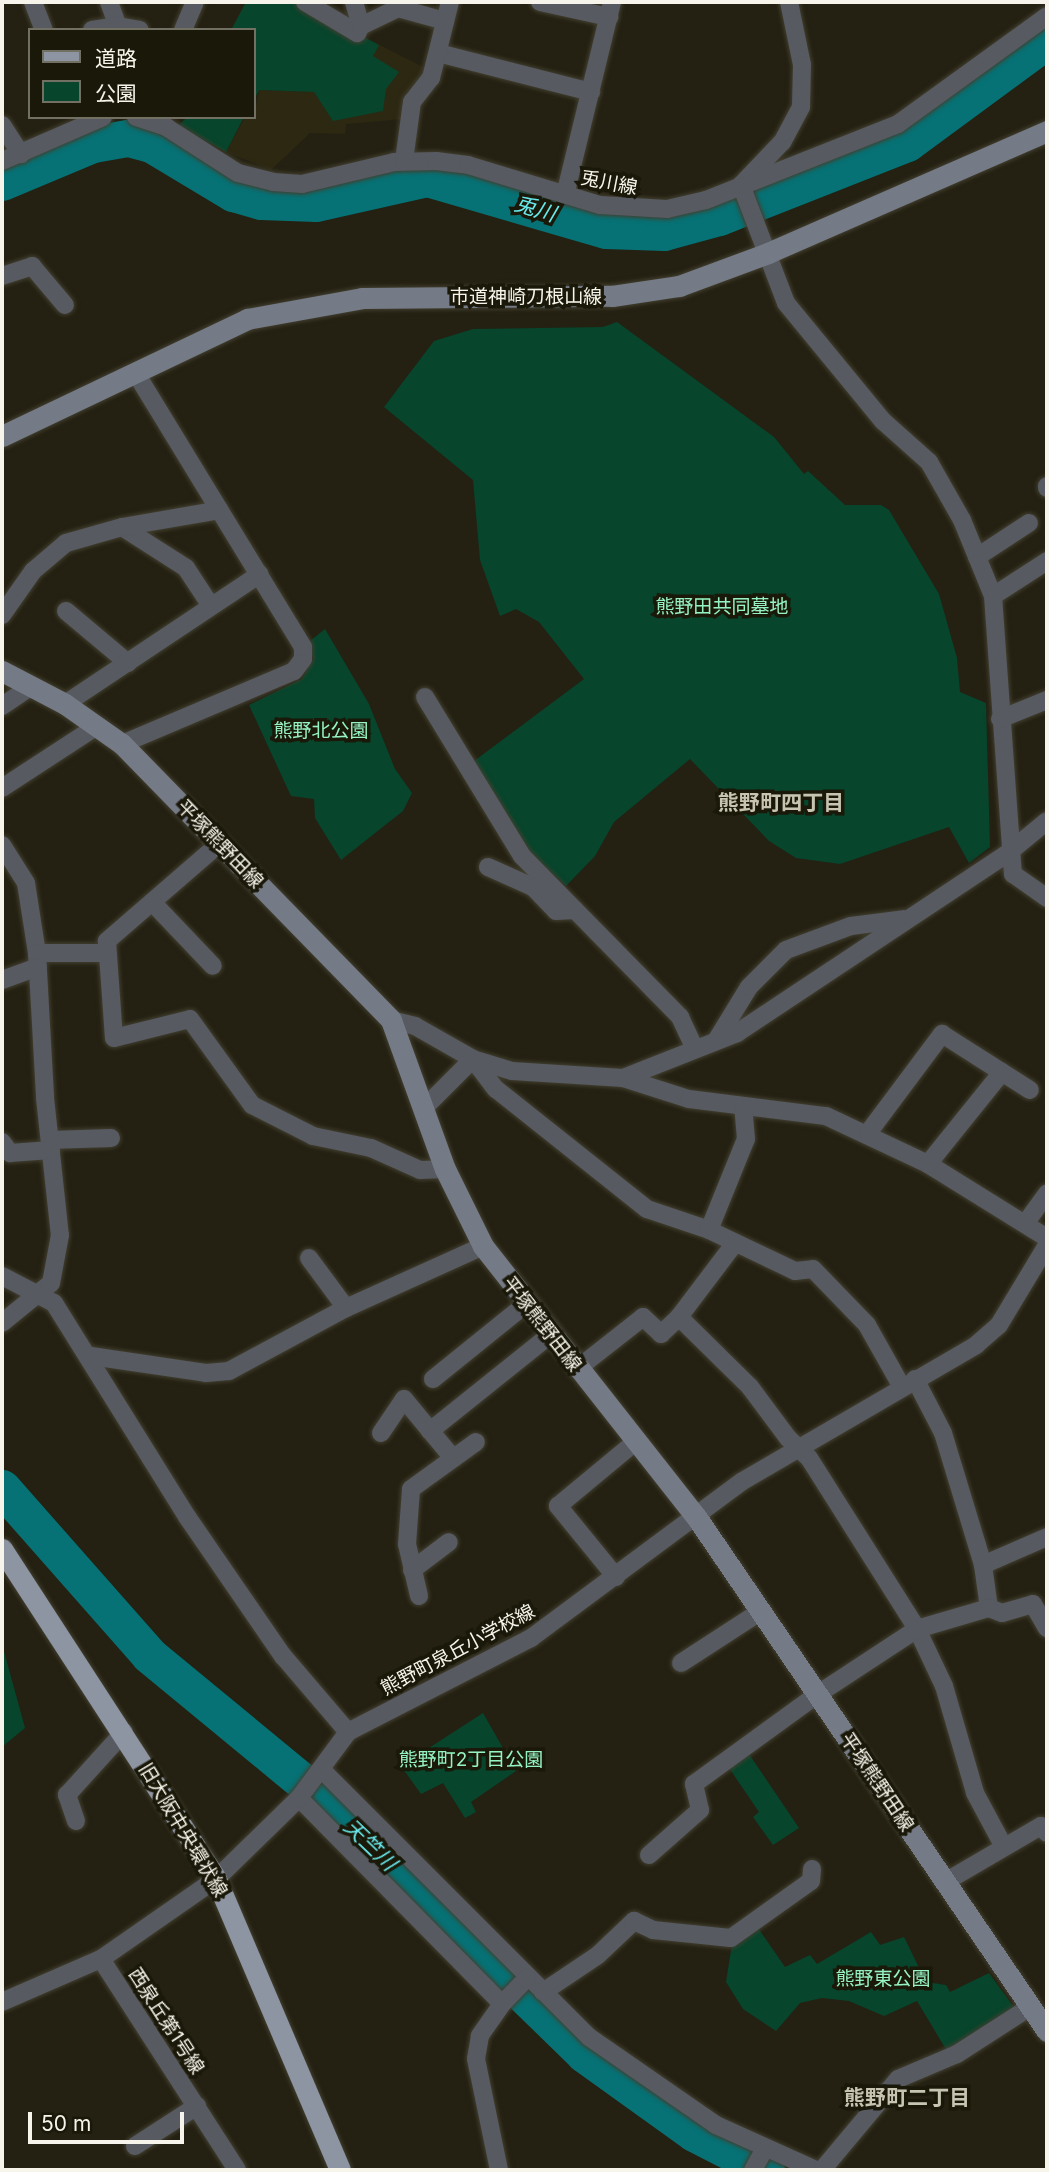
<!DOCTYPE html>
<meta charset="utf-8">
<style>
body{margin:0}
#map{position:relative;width:1049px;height:2172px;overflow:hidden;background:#242112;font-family:Inter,"Noto Sans JP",sans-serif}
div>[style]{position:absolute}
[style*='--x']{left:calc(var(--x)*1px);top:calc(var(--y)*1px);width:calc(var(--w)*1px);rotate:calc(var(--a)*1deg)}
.built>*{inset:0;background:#2c2812}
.green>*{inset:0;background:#07452c}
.river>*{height:37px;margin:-18.5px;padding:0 18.5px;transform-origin:18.5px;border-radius:18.5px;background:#067275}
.roads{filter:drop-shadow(0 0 2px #423f30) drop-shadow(0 0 2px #423f30)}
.street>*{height:18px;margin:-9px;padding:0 9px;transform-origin:9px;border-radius:9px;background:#575a61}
.secondary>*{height:21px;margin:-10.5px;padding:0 10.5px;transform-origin:10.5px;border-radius:10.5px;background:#757b86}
.primary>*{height:21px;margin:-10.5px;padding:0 10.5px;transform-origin:10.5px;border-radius:10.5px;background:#8d94a2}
span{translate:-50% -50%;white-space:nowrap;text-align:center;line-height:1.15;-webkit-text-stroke:7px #1a1809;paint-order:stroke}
.street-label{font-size:19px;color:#f7f5eb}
.park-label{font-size:19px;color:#95f3c2}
.water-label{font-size:21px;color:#69ebee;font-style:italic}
.neighbourhood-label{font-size:21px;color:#c7c4b1;font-weight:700}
.frame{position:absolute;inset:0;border:4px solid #f7f5eb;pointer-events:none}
.legend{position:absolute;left:28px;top:28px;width:228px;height:91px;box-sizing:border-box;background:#1a1809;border:2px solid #727063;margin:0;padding:9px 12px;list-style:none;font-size:21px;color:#f7f5eb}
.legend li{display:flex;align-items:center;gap:14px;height:35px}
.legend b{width:35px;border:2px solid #727063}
.scale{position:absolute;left:28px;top:2112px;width:156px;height:32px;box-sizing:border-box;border:4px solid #f7f5eb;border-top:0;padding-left:9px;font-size:21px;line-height:24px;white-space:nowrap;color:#f7f5eb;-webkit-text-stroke:5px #1a1809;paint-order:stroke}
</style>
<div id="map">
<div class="built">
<i style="clip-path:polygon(364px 37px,427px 69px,407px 93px,403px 119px,346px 124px,345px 134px,310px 133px,271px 170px,226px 152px,245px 117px,254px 117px,259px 90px,314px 92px)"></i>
</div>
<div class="green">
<i style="clip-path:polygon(246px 2px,293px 2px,362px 41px,364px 37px,379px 45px,373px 56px,399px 72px,386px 89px,383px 111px,333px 121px,314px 92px,259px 90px,254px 100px,254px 30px,231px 30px)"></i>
<i style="clip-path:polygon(187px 117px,244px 117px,226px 152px,178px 126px)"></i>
<i style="clip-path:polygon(617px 322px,774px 437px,804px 474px,808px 471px,845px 505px,881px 505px,889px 510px,939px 594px,957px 658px,960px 692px,986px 703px,990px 847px,969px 863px,949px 827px,840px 864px,796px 858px,769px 841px,690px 759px,614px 822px,595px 856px,566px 886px,529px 852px,474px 761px,584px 679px,539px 622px,516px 609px,500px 616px,480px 560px,473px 480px,384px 407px,434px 341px,473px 329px,603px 327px)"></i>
<i style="clip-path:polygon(325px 629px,369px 704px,395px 769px,412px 793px,403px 811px,341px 860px,315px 818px,314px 799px,291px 796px,249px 705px,302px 679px,313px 659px,310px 641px)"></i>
<i style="clip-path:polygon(2px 1644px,25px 1728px,2px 1747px)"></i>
<i style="clip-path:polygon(483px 1713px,516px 1771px,471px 1802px,476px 1812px,465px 1818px,443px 1783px,421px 1794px,401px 1766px)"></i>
<i style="clip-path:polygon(749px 1754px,799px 1828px,773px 1845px,753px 1817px,759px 1812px,729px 1768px)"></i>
<i style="clip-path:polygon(758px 1928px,785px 1967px,810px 1955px,817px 1964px,871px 1932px,880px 1945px,904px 1937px,926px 1982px,946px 1985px,950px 1992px,989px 1973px,1016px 2010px,947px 2051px,917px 2001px,884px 2016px,849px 2001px,822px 1998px,800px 2003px,776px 2031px,743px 2009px,726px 1982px,732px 1944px)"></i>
</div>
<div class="river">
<i style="--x:2;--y:182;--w:99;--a:-22.7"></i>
<i style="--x:93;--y:144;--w:36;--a:-10"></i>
<i style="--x:128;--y:138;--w:24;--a:15"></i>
<i style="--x:151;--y:144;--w:96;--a:30.9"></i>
<i style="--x:233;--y:193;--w:29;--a:16"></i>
<i style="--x:261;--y:201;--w:55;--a:2.1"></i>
<i style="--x:316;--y:203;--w:114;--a:-12.7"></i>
<i style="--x:427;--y:178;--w:186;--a:16.2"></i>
<i style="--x:606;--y:230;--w:58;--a:2"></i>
<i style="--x:664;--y:232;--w:57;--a:-15.3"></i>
<i style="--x:719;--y:217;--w:202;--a:-21.5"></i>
<i style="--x:907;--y:143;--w:174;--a:-36.3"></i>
<i style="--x:2;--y:1488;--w:222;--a:48.6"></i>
<i style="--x:149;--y:1655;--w:215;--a:39.5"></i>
<i style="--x:315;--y:1792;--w:376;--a:44.2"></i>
<i style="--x:584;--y:2054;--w:135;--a:35.7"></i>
<i style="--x:694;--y:2133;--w:81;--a:27.2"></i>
</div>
<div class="roads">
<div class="street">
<i style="--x:33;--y:2;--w:30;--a:69"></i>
<i style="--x:109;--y:2;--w:30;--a:70"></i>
<i style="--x:305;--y:2;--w:61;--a:30.8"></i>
<i style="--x:357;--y:33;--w:8;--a:-60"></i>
<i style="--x:354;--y:2;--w:25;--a:74"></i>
<i style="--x:361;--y:26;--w:41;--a:-25.9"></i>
<i style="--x:398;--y:8;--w:49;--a:15.5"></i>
<i style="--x:540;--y:2;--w:71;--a:12.3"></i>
<i style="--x:789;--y:2;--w:64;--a:78.3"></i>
<i style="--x:802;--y:65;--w:42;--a:91.4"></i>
<i style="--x:801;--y:107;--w:40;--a:118"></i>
<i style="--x:782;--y:142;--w:59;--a:133.6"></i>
<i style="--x:741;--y:185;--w:126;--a:69.1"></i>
<i style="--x:786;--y:303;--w:153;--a:50.6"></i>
<i style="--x:883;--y:421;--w:62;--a:41.7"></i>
<i style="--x:929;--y:462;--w:67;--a:60.4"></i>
<i style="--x:962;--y:520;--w:82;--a:67.8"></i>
<i style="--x:993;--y:596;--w:279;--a:85.9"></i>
<i style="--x:1013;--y:874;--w:42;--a:35.2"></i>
<i style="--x:92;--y:30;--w:26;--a:-9"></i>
<i style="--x:118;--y:26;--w:22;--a:10"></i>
<i style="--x:183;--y:30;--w:30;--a:-67"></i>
<i style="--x:438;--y:53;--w:158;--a:14.3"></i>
<i style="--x:136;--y:117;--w:32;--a:18"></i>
<i style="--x:166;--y:127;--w:85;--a:32.6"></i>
<i style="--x:238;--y:173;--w:36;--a:14"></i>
<i style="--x:273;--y:182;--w:29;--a:4"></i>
<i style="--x:302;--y:184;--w:95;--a:-13.4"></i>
<i style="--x:394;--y:162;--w:42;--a:-1.4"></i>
<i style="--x:436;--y:161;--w:32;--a:7"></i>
<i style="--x:468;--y:165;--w:138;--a:16.9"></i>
<i style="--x:600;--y:205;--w:67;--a:3.4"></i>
<i style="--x:667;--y:209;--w:40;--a:-13"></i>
<i style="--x:706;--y:200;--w:206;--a:-21.6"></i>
<i style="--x:898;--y:124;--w:184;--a:-35.9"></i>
<i style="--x:2;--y:125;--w:35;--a:57"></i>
<i style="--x:2;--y:161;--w:110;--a:-23.5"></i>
<i style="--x:404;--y:161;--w:60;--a:-82.3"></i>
<i style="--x:412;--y:102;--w:31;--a:-52"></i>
<i style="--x:431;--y:78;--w:78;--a:-76"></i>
<i style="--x:565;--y:195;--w:199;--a:-76.3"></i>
<i style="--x:2;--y:276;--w:32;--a:-18"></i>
<i style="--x:32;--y:266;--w:51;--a:49.8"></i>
<i style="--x:1047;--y:486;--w:2;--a:90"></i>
<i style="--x:122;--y:527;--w:76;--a:32.6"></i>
<i style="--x:186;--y:568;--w:45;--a:56.7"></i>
<i style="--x:977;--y:557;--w:62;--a:-33.2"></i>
<i style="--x:993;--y:596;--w:64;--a:-32.9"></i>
<i style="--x:66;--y:611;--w:81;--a:40"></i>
<i style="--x:2;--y:615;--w:54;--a:-54.8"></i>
<i style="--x:33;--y:571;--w:43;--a:-40.3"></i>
<i style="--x:66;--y:543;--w:58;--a:-15.9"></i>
<i style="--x:122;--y:527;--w:99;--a:-9.8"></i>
<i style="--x:425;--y:697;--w:186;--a:58.6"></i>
<i style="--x:522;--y:856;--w:226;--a:45.5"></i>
<i style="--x:680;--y:1017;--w:35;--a:65"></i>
<i style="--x:65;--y:704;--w:234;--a:-33.7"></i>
<i style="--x:2;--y:706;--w:36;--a:-34"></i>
<i style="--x:1000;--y:719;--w:51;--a:-22"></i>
<i style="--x:122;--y:744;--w:187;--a:-23"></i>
<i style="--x:294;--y:671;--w:15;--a:-53"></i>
<i style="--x:303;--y:659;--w:12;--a:-90"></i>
<i style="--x:303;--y:647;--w:321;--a:-121.4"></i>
<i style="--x:2;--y:788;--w:113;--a:-33.1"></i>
<i style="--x:220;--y:843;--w:150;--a:139.1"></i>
<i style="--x:107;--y:941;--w:97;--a:85.9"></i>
<i style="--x:114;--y:1038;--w:78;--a:-14"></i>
<i style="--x:190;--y:1019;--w:106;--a:54.2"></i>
<i style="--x:252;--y:1105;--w:68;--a:26.9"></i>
<i style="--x:313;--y:1136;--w:59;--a:11.7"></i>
<i style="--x:371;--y:1148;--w:54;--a:24.2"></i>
<i style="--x:420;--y:1170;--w:25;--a:-2"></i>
<i style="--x:2;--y:845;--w:45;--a:57.7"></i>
<i style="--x:26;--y:883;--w:71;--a:81.1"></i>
<i style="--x:37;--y:953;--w:145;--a:86.8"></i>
<i style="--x:45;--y:1098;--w:138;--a:83.8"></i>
<i style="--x:60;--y:1235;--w:49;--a:100.6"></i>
<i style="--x:51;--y:1283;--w:63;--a:140.8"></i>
<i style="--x:488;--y:867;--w:49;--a:24"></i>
<i style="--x:533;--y:887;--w:33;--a:46"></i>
<i style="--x:556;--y:911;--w:19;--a:-3"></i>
<i style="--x:152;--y:902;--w:88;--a:46.4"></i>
<i style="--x:37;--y:953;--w:69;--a:0"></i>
<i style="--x:2;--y:980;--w:38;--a:-20"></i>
<i style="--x:391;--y:1020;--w:25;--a:14"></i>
<i style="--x:415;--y:1026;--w:67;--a:29.6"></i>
<i style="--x:473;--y:1059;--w:41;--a:17.1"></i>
<i style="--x:512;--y:1071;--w:111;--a:3.6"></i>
<i style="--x:623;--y:1078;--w:69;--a:17.7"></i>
<i style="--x:689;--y:1099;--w:138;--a:7.1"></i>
<i style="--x:826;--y:1116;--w:113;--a:25.2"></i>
<i style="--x:928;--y:1164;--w:140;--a:31.9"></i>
<i style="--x:716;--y:1041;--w:63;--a:-58.6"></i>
<i style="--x:749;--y:987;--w:52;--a:-45"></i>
<i style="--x:786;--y:950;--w:69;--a:-20.3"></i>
<i style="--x:851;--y:926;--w:53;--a:-7.5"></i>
<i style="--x:623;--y:1078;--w:123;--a:-21.5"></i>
<i style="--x:737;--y:1033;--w:325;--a:-33.6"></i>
<i style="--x:1008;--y:853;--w:50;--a:-39.4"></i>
<i style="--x:424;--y:1108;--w:69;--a:-45"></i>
<i style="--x:473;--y:1059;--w:38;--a:53"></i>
<i style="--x:496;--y:1089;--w:193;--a:38.5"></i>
<i style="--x:647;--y:1209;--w:65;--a:18.7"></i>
<i style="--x:709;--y:1230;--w:95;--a:25.5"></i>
<i style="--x:795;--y:1271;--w:18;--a:-6"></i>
<i style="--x:813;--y:1269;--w:78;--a:46"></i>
<i style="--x:867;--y:1325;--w:71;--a:60.6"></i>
<i style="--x:868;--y:1133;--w:124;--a:-53.2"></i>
<i style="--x:942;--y:1034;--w:104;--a:32.5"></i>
<i style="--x:50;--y:1140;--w:61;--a:-1.9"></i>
<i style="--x:2;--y:1142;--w:14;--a:54"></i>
<i style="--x:10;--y:1153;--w:41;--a:-4.2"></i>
<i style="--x:928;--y:1164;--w:118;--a:-51.2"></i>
<i style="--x:1027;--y:1221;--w:34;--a:-54"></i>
<i style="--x:709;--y:1230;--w:98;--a:-67.9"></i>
<i style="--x:746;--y:1139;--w:33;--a:-95"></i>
<i style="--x:309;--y:1258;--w:62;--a:53.5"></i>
<i style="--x:2;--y:1276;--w:59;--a:27.4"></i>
<i style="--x:54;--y:1303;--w:253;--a:58.1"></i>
<i style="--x:188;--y:1518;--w:168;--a:55.5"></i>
<i style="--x:283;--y:1656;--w:100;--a:49.5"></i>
<i style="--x:679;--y:1317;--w:100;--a:44.6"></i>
<i style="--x:750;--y:1387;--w:64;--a:53.3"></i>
<i style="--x:788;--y:1438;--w:29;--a:44"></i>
<i style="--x:809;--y:1458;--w:202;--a:57.7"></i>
<i style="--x:917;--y:1629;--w:63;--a:64.7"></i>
<i style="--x:944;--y:1686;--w:111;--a:73.8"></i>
<i style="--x:975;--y:1793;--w:61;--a:61.8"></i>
<i style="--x:91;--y:1356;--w:116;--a:8.4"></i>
<i style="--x:206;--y:1373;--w:23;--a:-5"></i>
<i style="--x:229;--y:1371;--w:133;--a:-28.3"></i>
<i style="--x:346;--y:1308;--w:150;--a:-24.3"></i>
<i style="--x:577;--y:1369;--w:84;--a:-38.2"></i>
<i style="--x:643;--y:1317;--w:25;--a:43"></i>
<i style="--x:661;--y:1334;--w:25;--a:-43"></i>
<i style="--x:679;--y:1317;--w:93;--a:-52.9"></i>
<i style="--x:433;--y:1379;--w:119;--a:-38.9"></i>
<i style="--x:915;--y:1379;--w:61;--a:62.6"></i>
<i style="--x:943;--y:1433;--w:138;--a:73.1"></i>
<i style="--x:983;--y:1565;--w:43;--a:82.1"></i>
<i style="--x:430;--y:1431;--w:154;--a:-38.7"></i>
<i style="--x:381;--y:1433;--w:41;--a:-55.9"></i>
<i style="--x:404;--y:1399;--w:75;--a:50.4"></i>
<i style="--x:983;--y:1565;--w:70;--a:-23.6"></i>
<i style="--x:412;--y:1570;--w:46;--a:-37.1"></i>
<i style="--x:616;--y:1577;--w:92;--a:-129.2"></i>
<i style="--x:558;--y:1506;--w:100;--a:-39.7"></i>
<i style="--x:419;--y:1596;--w:53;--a:-103"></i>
<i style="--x:407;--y:1544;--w:55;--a:-85.8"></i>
<i style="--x:411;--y:1489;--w:80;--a:-35.9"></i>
<i style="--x:681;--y:1663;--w:95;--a:-33"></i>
<i style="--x:321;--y:1769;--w:379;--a:45"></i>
<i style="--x:589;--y:2037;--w:155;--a:34.7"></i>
<i style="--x:716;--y:2125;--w:110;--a:24.2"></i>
<i style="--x:299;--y:1798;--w:289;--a:45.4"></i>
<i style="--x:502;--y:2004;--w:39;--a:125"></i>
<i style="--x:480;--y:2036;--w:23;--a:100"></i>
<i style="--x:476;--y:2059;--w:113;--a:78.3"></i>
<i style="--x:76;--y:1821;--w:28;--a:-109"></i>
<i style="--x:67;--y:1795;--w:85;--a:-47.9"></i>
<i style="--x:649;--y:1855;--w:68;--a:-41.4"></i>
<i style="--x:700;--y:1810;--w:27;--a:-103"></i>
<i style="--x:694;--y:1784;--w:153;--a:-36"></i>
<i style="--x:818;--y:1694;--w:118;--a:-33.3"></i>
<i style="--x:917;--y:1629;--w:75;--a:-16.3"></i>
<i style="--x:989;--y:1608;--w:14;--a:21"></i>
<i style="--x:1002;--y:1613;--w:32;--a:-16"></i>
<i style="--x:1033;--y:1604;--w:28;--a:60"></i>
<i style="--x:945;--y:1882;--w:111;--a:-30.3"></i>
<i style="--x:1041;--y:1826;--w:9;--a:49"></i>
<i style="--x:101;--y:1959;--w:251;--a:57.2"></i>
<i style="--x:543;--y:1992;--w:66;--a:-33.9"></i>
<i style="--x:598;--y:1955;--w:50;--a:-43.4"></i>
<i style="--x:634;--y:1921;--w:21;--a:25"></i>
<i style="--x:653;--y:1930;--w:78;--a:5.9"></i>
<i style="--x:731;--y:1938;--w:98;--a:-35.5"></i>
<i style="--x:811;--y:1881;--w:12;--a:-85"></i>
<i style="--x:2;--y:2002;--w:108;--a:-23.5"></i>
<i style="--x:101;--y:1959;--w:140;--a:-34.8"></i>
<i style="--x:216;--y:1879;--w:116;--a:-44.3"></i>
<i style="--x:299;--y:1798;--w:82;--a:-53.4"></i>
<i style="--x:348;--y:1732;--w:206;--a:-27.2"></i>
<i style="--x:531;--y:1638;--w:262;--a:-36.6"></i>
<i style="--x:741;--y:1482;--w:272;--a:-30.2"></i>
<i style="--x:976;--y:1345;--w:30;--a:-41"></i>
<i style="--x:999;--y:1325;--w:93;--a:-59"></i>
<i style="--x:502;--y:2004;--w:36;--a:-46"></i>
<i style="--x:135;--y:2146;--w:74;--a:-32.8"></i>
<i style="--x:753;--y:2170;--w:25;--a:-61"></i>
<i style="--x:822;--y:2170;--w:119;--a:-50.1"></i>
<i style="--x:898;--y:2079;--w:64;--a:-23"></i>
<i style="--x:957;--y:2054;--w:87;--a:-32.8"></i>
</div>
<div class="secondary">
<i style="--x:2;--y:436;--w:272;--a:-25.5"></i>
<i style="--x:247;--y:319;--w:117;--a:-10.3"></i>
<i style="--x:362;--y:298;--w:250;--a:-0.5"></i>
<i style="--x:612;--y:296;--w:68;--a:-8.5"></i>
<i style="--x:679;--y:286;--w:95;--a:-20.3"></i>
<i style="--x:768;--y:253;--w:305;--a:-23.6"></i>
<i style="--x:2;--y:671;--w:71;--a:27.6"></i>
<i style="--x:65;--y:704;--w:70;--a:35.1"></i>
<i style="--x:122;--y:744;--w:385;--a:45.7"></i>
<i style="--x:391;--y:1020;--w:158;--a:70.1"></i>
<i style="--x:445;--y:1169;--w:86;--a:63.7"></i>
<i style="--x:483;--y:1246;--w:346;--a:51.8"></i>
<i style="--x:697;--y:1518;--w:621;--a:55.7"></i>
</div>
<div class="primary">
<i style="--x:2;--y:1549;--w:393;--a:57"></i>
<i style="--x:216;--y:1879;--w:316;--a:66.9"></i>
</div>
</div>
<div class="street-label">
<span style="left:609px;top:183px;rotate:11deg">兎川線</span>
<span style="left:526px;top:297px">市道神崎刀根山線</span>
<span style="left:220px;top:844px;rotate:46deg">平塚熊野田線</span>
<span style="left:542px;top:1324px;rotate:52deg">平塚熊野田線</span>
<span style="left:458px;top:1650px;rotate:-28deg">熊野町泉丘小学校線</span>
<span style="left:877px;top:1782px;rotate:56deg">平塚熊野田線</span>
<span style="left:183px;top:1830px;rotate:59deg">旧大阪中央環状線</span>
<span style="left:166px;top:2021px;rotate:57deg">西泉丘第1号線</span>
</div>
<div class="park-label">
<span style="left:722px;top:607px">熊野田共同墓地</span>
<span style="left:321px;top:731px">熊野北公園</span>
<span style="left:471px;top:1760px">熊野町2丁目公園</span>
<span style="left:883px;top:1979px">熊野東公園</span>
</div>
<div class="water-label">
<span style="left:535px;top:209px;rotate:16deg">兎川</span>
<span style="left:370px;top:1845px;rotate:44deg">天竺川</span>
</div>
<div class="neighbourhood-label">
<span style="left:781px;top:803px">熊野町四丁目</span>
<span style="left:907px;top:2098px">熊野町二丁目</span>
</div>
<div class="frame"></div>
<ul class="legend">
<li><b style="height:9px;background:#8d94a2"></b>道路</li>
<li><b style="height:19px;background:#07452c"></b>公園</li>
</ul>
<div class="scale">50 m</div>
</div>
